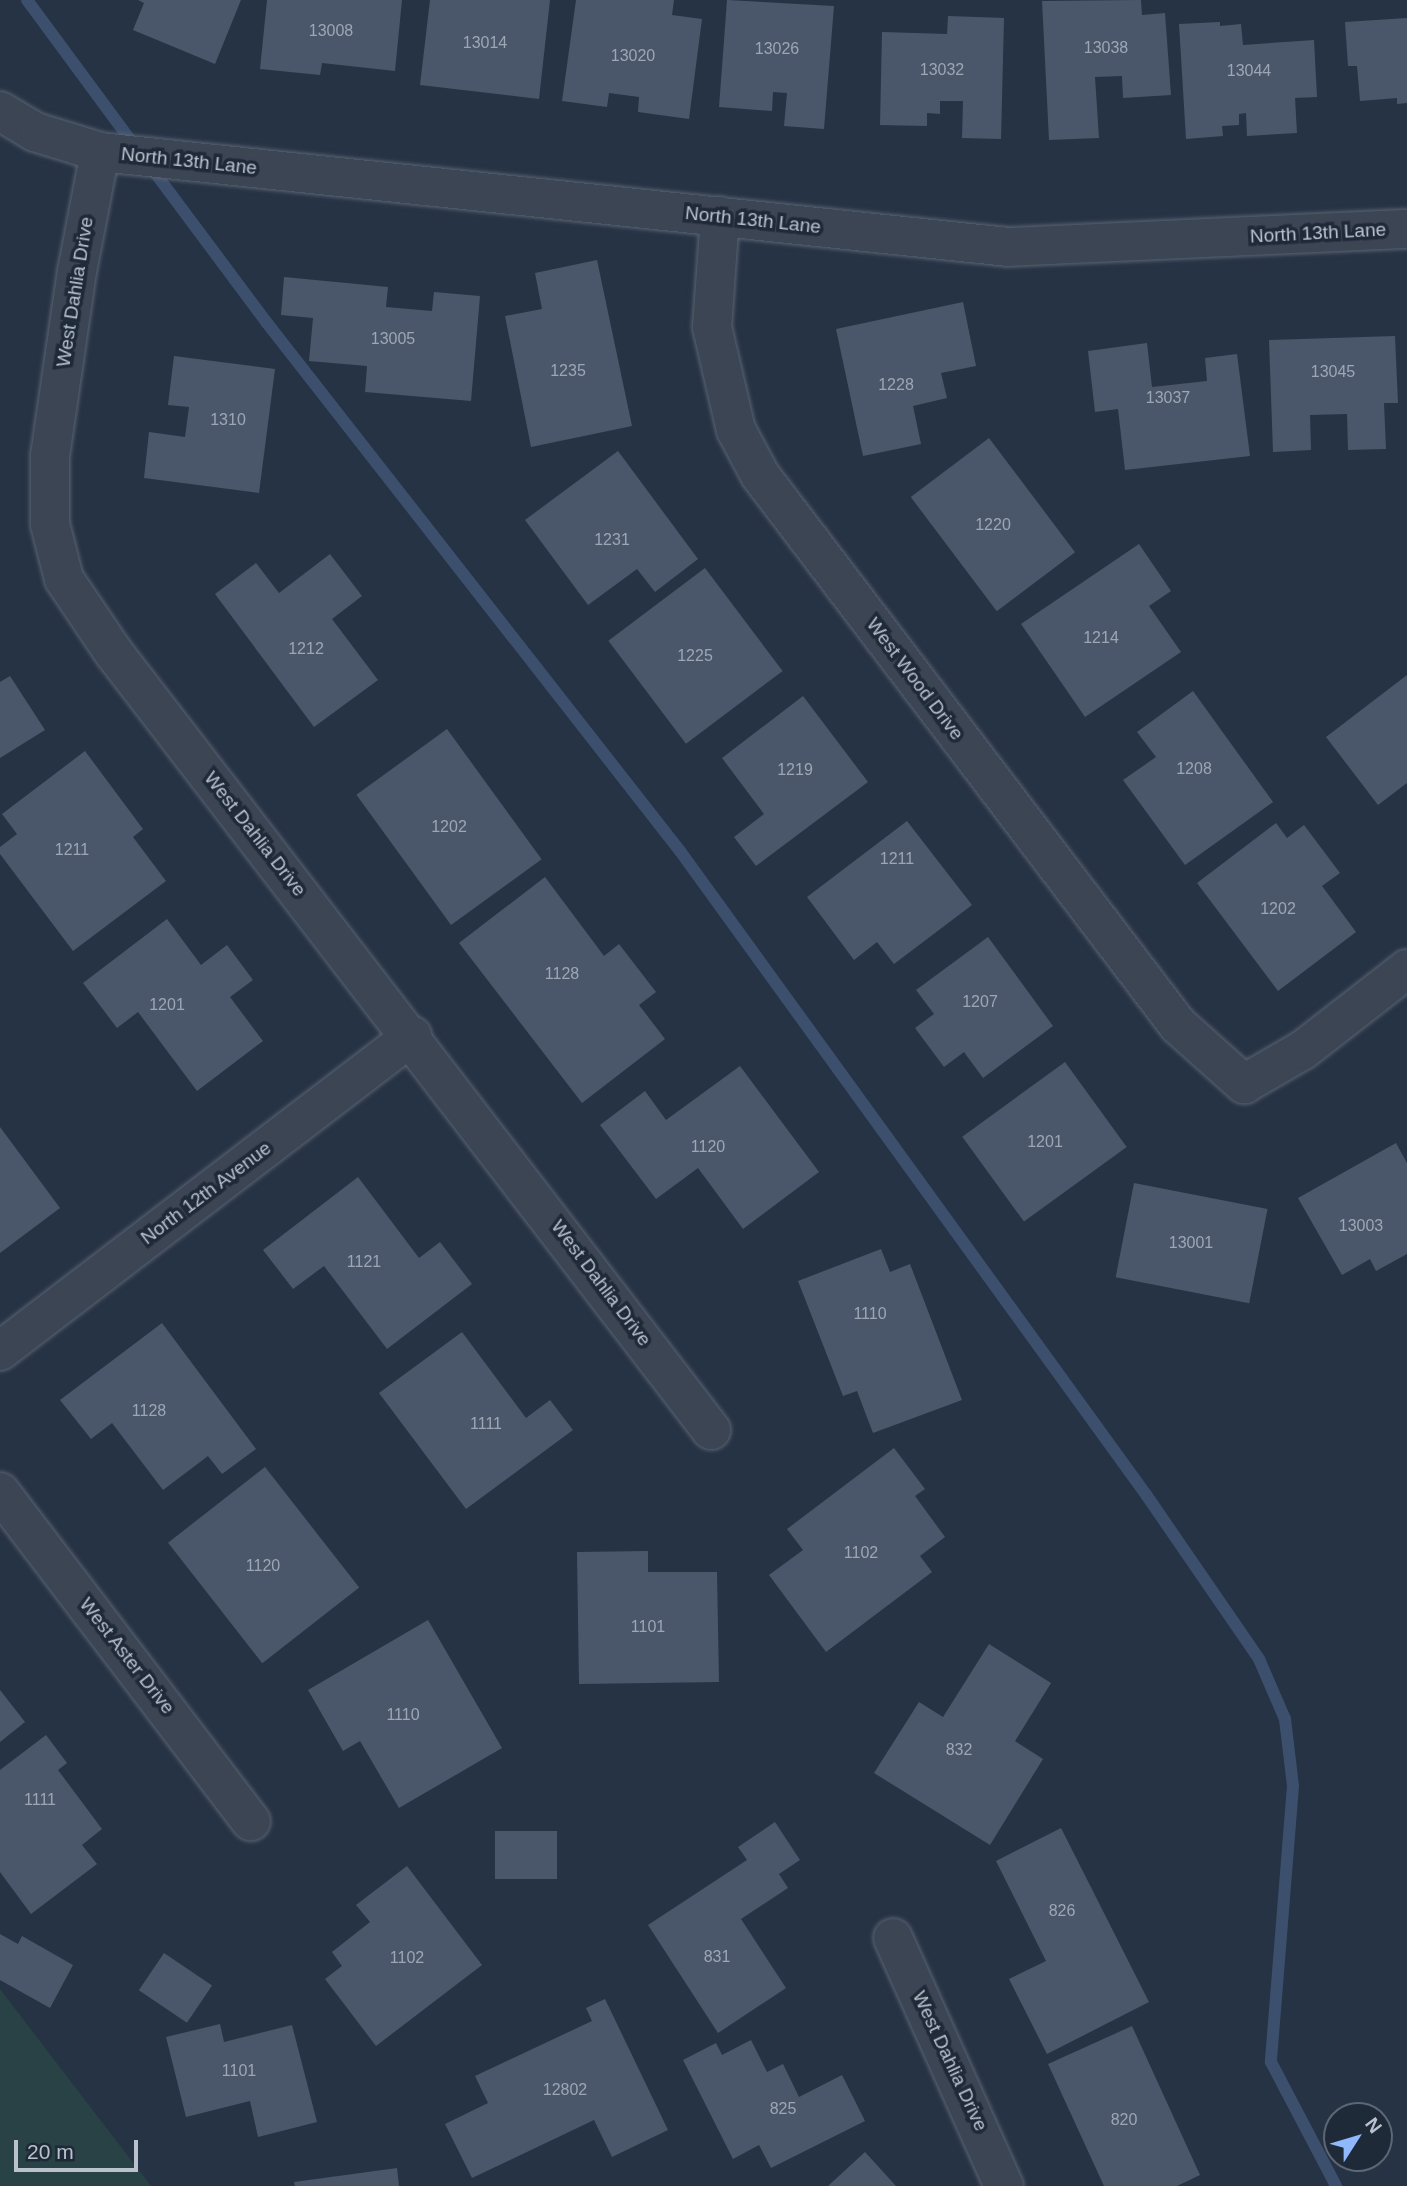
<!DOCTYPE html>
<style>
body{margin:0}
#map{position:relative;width:1407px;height:2186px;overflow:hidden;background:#263345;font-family:Helvetica,sans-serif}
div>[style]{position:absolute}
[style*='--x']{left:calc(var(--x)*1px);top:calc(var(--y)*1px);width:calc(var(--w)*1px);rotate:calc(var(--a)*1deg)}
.green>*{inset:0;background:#284245}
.stream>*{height:12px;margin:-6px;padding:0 6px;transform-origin:6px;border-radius:6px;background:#3c506e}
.building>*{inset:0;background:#4a576b;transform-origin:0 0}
.roads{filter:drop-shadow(0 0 2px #5a6371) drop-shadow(0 0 2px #5a6371)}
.minor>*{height:38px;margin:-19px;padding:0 19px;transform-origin:19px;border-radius:19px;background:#3b4554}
span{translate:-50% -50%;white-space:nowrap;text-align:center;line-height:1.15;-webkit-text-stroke:7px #1f2a39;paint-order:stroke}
.number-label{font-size:16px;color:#9da6b4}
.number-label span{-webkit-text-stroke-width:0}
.street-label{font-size:19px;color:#b9c1cd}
.north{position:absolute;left:1323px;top:2102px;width:70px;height:70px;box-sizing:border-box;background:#1f2a39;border:2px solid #5d6674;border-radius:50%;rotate:53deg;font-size:19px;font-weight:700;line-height:28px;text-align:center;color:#b9c1cd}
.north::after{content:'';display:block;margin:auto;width:24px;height:32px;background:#8fb9fc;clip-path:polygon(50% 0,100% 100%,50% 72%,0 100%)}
.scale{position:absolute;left:14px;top:2140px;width:124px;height:32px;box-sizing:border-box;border:4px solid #b9c1cd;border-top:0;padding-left:9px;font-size:21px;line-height:24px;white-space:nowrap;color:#b9c1cd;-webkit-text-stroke:5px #1f2a39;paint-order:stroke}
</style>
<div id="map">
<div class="green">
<i style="clip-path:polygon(0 1989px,75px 2087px,151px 2186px,0 2186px)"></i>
</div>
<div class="stream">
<i style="--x:27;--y:0;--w:185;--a:53.6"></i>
<i style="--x:150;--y:166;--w:196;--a:53.3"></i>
<i style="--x:267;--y:323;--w:670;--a:51.97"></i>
<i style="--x:680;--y:851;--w:796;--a:54.09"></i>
<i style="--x:1147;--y:1496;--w:198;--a:55.5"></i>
<i style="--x:1259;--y:1659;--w:65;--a:66.6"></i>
<i style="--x:1285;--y:1719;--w:67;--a:83.2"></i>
<i style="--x:1293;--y:1786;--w:277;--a:94.6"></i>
<i style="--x:1271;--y:2062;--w:140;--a:62.3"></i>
</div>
<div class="building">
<i style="clip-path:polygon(138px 0,241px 0,215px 64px,133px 30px,144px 3px)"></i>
<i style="clip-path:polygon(267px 0,402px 0,395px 71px,322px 63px,320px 75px,260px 69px)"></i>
<i style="clip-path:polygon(430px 0,550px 0,539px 99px,420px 85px)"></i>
<i style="clip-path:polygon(576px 0,674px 0,672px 15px,702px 19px,689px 119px,638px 112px,639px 97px,609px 93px,607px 107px,562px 101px)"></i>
<i style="clip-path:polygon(727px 0,834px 6px,824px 129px,784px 126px,787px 93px,773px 92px,772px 111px,719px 107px)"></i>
<i style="clip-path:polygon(1141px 0,1142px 15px,1165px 13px,1171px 95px,1123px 98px,1122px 76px,1095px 77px,1099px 138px,1049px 140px,1042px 1px)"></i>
<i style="clip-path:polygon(948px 16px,1004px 18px,1001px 139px,962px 138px,963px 101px,940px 101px,940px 114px,927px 113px,927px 126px,880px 125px,882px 32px,947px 34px)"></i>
<i style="clip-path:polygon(1407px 18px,1407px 103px,1397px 104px,1397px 98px,1360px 101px,1357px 66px,1348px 66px,1345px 22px)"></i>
<i style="clip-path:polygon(1220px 22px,1220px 26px,1241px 24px,1243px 45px,1314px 40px,1317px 97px,1295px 98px,1297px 133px,1247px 136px,1246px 113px,1239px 114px,1239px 125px,1222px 126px,1223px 136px,1186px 139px,1179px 24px)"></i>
<i style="clip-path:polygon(597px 260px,632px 426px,531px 447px,505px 316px,542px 309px,535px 273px)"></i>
<i style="clip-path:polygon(284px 277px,388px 287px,386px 307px,432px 311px,434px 292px,480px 296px,471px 401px,365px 392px,367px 366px,309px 361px,313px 318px,281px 315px)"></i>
<i style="clip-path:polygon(963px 302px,976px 366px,941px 373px,947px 398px,913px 406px,921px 444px,863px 456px,836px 329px)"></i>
<i style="clip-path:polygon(1395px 336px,1398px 403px,1384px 403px,1386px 449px,1348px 450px,1347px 414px,1310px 415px,1311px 450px,1273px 452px,1269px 340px)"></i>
<i style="clip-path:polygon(1147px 343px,1152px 387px,1207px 381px,1205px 358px,1237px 354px,1250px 456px,1125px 470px,1118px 409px,1095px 412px,1088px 351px)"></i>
<i style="clip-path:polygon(174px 356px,275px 369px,259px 493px,144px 478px,149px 432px,185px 437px,189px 407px,168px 405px)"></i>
<i style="left:989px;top:438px;width:143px;height:98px;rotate:53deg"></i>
<i style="clip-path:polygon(618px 451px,698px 559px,655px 592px,637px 569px,588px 605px,525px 520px)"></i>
<i style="clip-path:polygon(1139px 544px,1171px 591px,1149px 606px,1181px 652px,1085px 717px,1021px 624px)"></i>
<i style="clip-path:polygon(330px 554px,362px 596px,332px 619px,378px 680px,314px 727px,215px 594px,256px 563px,279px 593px)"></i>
<i style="left:705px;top:568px;width:129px;height:121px;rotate:53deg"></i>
<i style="clip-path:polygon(1407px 675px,1407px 783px,1378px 805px,1326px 737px)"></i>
<i style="clip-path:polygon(10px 676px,45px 730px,0 758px,0 682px)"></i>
<i style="clip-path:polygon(1193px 691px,1273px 802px,1185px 865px,1123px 780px,1156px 757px,1137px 732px)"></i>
<i style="clip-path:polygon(803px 696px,868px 782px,756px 866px,734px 837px,764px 814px,722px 758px)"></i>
<i style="left:447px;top:729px;width:161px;height:112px;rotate:54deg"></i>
<i style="clip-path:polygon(85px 751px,143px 829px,133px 837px,166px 881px,73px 951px,0 854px,0 847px,17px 834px,2px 814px)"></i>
<i style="clip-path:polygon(907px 821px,972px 905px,894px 964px,877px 942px,854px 960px,807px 897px)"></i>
<i style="clip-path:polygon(1276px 823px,1287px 838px,1304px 825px,1340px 873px,1322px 886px,1356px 932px,1278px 991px,1197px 883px)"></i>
<i style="clip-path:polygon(545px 877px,604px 956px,619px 944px,656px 992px,639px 1005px,665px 1039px,582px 1103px,459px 943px)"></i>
<i style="clip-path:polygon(167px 919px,201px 965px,227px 945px,253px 980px,230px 997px,263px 1041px,197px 1091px,138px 1012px,117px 1028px,83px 983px)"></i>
<i style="clip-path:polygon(988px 937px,1053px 1026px,983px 1078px,964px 1052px,944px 1067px,915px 1028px,934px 1014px,916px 990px)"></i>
<i style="left:1065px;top:1062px;width:105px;height:127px;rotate:54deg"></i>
<i style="clip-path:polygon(740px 1066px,819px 1172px,743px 1229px,698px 1168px,656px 1199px,600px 1125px,645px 1091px,666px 1120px)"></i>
<i style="clip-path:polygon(0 1127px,60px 1208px,0 1253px)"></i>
<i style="clip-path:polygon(1396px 1143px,1407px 1163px,1407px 1254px,1376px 1271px,1370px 1259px,1342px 1275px,1298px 1198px)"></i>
<i style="clip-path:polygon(358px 1177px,419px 1258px,440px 1242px,472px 1284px,387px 1349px,324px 1266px,293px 1289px,263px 1250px)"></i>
<i style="left:1134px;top:1183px;width:136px;height:96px;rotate:11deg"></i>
<i style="clip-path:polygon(881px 1249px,890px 1272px,910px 1264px,962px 1400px,873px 1433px,857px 1391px,843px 1396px,798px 1281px)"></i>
<i style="clip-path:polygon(162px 1323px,256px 1449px,222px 1474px,208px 1456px,163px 1490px,112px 1423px,91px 1439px,60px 1400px)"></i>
<i style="clip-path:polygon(462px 1332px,526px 1418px,550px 1400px,573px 1430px,466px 1509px,379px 1393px)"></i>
<i style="clip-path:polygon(894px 1448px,925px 1489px,915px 1496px,945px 1537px,920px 1556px,932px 1572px,826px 1652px,769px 1575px,803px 1550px,787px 1529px)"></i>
<i style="left:265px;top:1467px;width:153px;height:123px;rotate:52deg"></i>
<i style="clip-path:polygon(648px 1551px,648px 1572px,717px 1572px,719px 1682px,579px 1684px,577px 1552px)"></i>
<i style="clip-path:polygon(428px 1620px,502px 1748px,399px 1808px,360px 1741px,343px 1751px,308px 1690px)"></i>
<i style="clip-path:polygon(989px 1644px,1051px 1683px,1015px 1741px,1043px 1759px,990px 1845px,874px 1773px,919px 1702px,943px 1717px)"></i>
<i style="clip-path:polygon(0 1690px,25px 1722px,0 1742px)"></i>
<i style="clip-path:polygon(46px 1735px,67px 1763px,58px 1770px,102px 1829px,82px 1845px,97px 1864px,31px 1914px,0 1872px,0 1770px)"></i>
<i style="clip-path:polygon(775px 1822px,800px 1860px,779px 1874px,788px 1888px,741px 1919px,786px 1988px,718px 2033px,648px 1925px,747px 1860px,738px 1847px)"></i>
<i style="clip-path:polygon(1061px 1828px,1149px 2002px,1047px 2054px,1009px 1979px,1046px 1961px,996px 1861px)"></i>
<i style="left:495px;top:1831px;width:62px;height:48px"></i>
<i style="clip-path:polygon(407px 1866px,482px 1965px,376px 2046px,325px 1979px,342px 1966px,332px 1952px,370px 1922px,356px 1905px)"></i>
<i style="clip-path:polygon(0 1934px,18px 1944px,22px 1936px,73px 1965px,50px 2008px,0 1980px)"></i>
<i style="left:164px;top:1953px;width:58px;height:45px;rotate:34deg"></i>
<i style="clip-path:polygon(605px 1999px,668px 2130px,612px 2157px,594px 2120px,472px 2178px,445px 2124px,488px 2103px,475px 2076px,592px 2021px,586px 2008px)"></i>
<i style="clip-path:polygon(220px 2024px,224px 2042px,292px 2025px,317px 2122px,258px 2137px,250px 2101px,186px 2117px,166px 2037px)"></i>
<i style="clip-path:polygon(1132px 2026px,1200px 2175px,1177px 2186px,1104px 2186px,1048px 2064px)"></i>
<i style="clip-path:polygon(751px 2040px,767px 2072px,783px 2064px,799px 2097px,842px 2075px,865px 2121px,771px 2168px,759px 2145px,733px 2159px,683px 2060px,716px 2043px,722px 2055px)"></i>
<i style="clip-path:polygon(865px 2152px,896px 2186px,828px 2186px)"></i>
<i style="clip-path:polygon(397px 2168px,399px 2186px,295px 2186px,294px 2182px)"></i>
</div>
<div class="roads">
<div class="minor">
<i style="--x:0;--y:111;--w:41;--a:31"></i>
<i style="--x:35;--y:132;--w:68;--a:17.1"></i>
<i style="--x:100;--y:152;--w:913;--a:5.97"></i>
<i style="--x:1008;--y:247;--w:399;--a:-2.6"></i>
<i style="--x:100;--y:152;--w:121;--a:100.9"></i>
<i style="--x:77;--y:271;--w:187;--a:98.3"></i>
<i style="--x:50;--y:456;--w:68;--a:90"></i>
<i style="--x:50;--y:524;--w:57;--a:75.7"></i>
<i style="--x:64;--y:579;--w:89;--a:56"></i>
<i style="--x:114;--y:653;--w:980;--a:52.46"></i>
<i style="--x:720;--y:216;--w:111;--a:94.1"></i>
<i style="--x:712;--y:327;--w:106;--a:76.9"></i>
<i style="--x:736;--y:430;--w:51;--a:61.9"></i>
<i style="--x:760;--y:475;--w:691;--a:52.77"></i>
<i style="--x:1178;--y:1025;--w:89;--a:41.8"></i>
<i style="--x:1244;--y:1084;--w:68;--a:-30"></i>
<i style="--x:1303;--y:1050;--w:132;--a:-37.9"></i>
<i style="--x:0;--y:1351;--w:519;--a:-37.4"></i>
<i style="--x:0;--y:1492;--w:414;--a:52.7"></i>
<i style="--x:893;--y:1938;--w:272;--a:65.9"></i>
</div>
</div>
<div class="number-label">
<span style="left:331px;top:31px">13008</span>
<span style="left:485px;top:43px">13014</span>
<span style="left:1106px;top:48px">13038</span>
<span style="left:777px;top:49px">13026</span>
<span style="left:633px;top:56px">13020</span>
<span style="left:942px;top:70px">13032</span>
<span style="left:1249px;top:71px">13044</span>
<span style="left:393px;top:339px">13005</span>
<span style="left:568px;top:371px">1235</span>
<span style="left:1333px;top:372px">13045</span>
<span style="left:896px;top:385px">1228</span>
<span style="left:1168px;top:398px">13037</span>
<span style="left:228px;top:420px">1310</span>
<span style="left:993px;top:525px">1220</span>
<span style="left:612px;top:540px">1231</span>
<span style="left:1101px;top:638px">1214</span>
<span style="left:306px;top:649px">1212</span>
<span style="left:695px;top:656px">1225</span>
<span style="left:1194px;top:769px">1208</span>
<span style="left:795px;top:770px">1219</span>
<span style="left:449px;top:827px">1202</span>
<span style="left:72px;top:850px">1211</span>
<span style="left:897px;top:859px">1211</span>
<span style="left:1278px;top:909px">1202</span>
<span style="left:562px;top:974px">1128</span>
<span style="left:980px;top:1002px">1207</span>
<span style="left:167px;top:1005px">1201</span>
<span style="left:1045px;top:1142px">1201</span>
<span style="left:708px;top:1147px">1120</span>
<span style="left:1361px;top:1226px">13003</span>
<span style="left:1191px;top:1243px">13001</span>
<span style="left:364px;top:1262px">1121</span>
<span style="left:870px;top:1314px">1110</span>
<span style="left:149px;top:1411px">1128</span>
<span style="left:486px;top:1424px">1111</span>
<span style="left:861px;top:1553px">1102</span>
<span style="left:263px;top:1566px">1120</span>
<span style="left:648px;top:1627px">1101</span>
<span style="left:403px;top:1715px">1110</span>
<span style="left:959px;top:1750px">832</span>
<span style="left:40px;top:1800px">1111</span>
<span style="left:1062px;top:1911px">826</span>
<span style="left:717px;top:1957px">831</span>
<span style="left:407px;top:1958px">1102</span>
<span style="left:239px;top:2071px">1101</span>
<span style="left:565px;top:2090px">12802</span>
<span style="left:783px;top:2109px">825</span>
<span style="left:1124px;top:2120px">820</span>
</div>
<div class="street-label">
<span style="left:189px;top:161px;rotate:6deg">North 13th Lane</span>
<span style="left:753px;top:220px;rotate:6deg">North 13th Lane</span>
<span style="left:1318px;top:233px;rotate:-3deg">North 13th Lane</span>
<span style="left:75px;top:292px;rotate:-81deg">West Dahlia Drive</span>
<span style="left:915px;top:679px;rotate:53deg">West Wood Drive</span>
<span style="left:255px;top:834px;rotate:52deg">West Dahlia Drive</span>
<span style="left:206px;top:1193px;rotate:-37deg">North 12th Avenue</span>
<span style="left:601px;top:1283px;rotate:53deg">West Dahlia Drive</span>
<span style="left:127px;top:1656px;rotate:52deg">West Aster Drive</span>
<span style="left:950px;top:2061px;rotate:65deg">West Dahlia Drive</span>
</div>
<div class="north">N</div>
<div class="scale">20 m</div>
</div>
